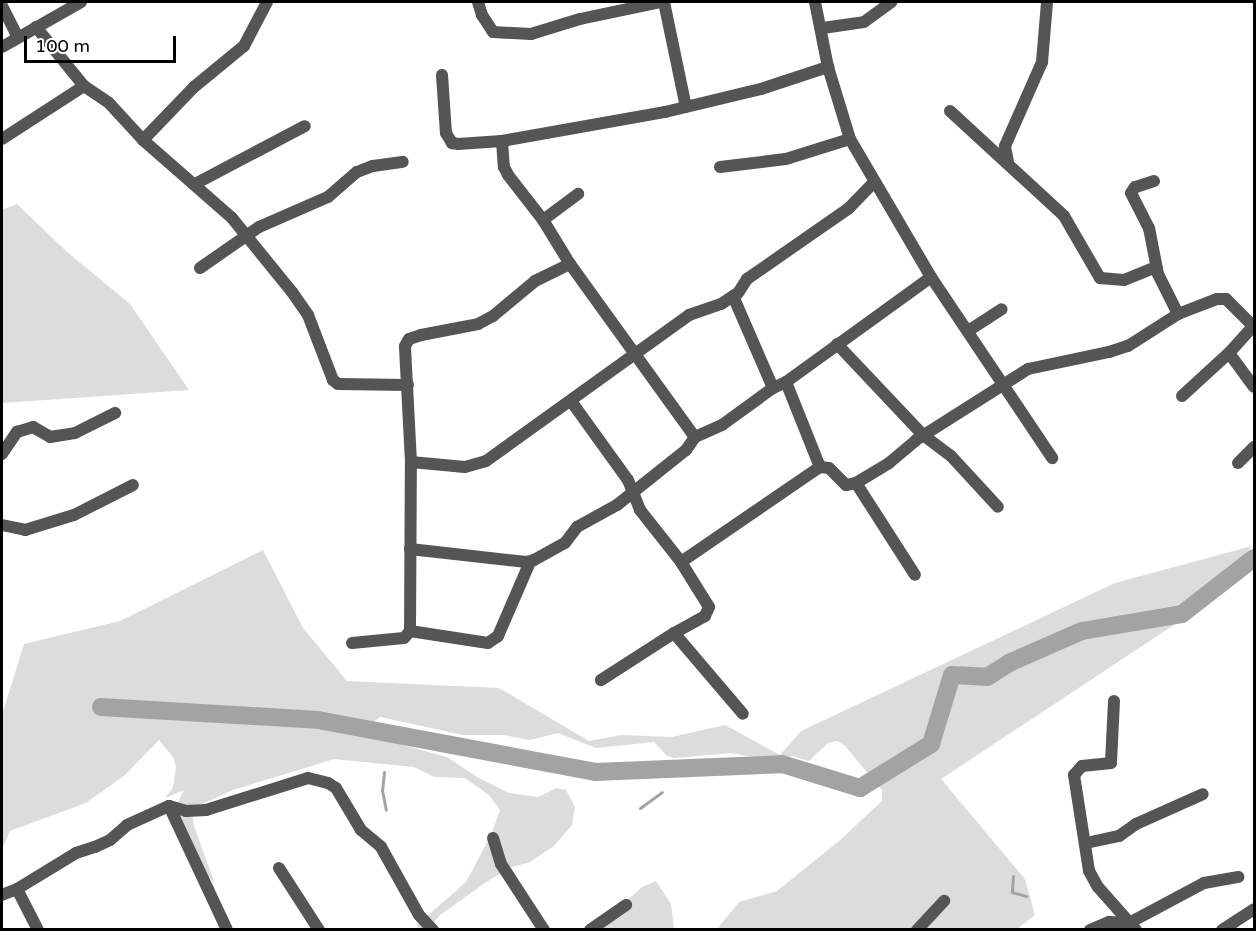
<!DOCTYPE html>
<style>
body{margin:0}
#map{position:relative;width:1256px;height:931px;overflow:hidden;background:#fff;font-family:"Varela Round",sans-serif}
div>[style]{position:absolute}
[style*='--x']{left:calc(var(--x)*1px);top:calc(var(--y)*1px);width:calc(var(--w)*1px);rotate:calc(var(--a)*1deg)}
.green>*{inset:0;background:#dcdcdc}
.stream>*{height:3px;margin:-1.5px;padding:0 1.5px;transform-origin:1.5px;border-radius:1.5px;background:#a3a3a3}
.river>*{height:18px;margin:-9px;padding:0 9px;transform-origin:9px;border-radius:9px;background:#a3a3a3}
.minor>*{height:12px;margin:-6px;padding:0 6px;transform-origin:6px;border-radius:6px;background:#555}
span{translate:-50% -50%;white-space:nowrap;text-align:center;line-height:1.15;-webkit-text-stroke:4.5px #fff;paint-order:stroke}
.frame{position:absolute;inset:0;border:3px solid #000;pointer-events:none}
.scale{position:absolute;left:24px;top:36px;width:152px;height:27px;box-sizing:border-box;border:3px solid #000;border-top:0;padding-left:8px;font-size:18px;line-height:21px;white-space:nowrap;color:#000;-webkit-text-stroke:4px #fff;paint-order:stroke}
</style>
<div id="map">
<div class="green">
<i style="clip-path:polygon(17px 204px,66px 251px,130px 304px,189px 390px,2px 403px,2px 210px)"></i>
<i style="clip-path:polygon(1252px 546px,1201px 607px,941px 779px,1025px 879px,1035px 915px,1017px 929px,717px 929px,739px 902px,777px 891px,839px 841px,882px 801px,882px 790px,845px 746px,837px 741px,828px 743px,809px 761px,792px 756px,771px 760px,731px 753px,675px 758px,667px 756px,654px 742px,596px 748px,558px 733px,530px 740px,503px 735px,463px 735px,380px 717px,372px 723px,377px 730px,403px 745px,447px 757px,477px 777px,509px 793px,538px 797px,556px 788px,566px 790px,575px 807px,572px 825px,554px 846px,530px 862px,509px 868px,485px 883px,440px 915px,428px 929px,418px 929px,417px 925px,466px 882px,491px 835px,500px 810px,489px 795px,465px 778px,434px 777px,414px 767px,334px 759px,233px 790px,194px 808px,192px 812px,194px 826px,215px 884px,202px 869px,172px 802px,178px 802px,184px 790px,165px 798px,173px 788px,176px 767px,173px 757px,159px 740px,125px 775px,86px 803px,10px 831px,2px 849px,2px 715px,24px 644px,120px 621px,263px 550px,303px 628px,347px 681px,499px 688px,589px 741px,621px 735px,672px 737px,725px 725px,780px 755px,801px 731px,1115px 583px)"></i>
<i style="clip-path:polygon(656px 881px,671px 904px,674px 929px,594px 930px,642px 887px)"></i>
</div>
<div class="stream">
<i style="--x:384;--y:772;--w:18;--a:96"></i>
<i style="--x:382;--y:790;--w:20;--a:79"></i>
<i style="--x:640;--y:808;--w:27;--a:-36"></i>
<i style="--x:1013;--y:876;--w:16;--a:94"></i>
<i style="--x:1012;--y:892;--w:15;--a:16"></i>
</div>
<div class="river">
<i style="--x:101;--y:707;--w:217;--a:3.4"></i>
<i style="--x:318;--y:720;--w:282;--a:10.6"></i>
<i style="--x:595;--y:772;--w:187;--a:-2.4"></i>
<i style="--x:782;--y:764;--w:82;--a:17.1"></i>
<i style="--x:860;--y:788;--w:84;--a:-31.8"></i>
<i style="--x:931;--y:744;--w:72;--a:-73.1"></i>
<i style="--x:952;--y:675;--w:35;--a:3"></i>
<i style="--x:987;--y:677;--w:26;--a:-32"></i>
<i style="--x:1009;--y:663;--w:80;--a:-23.7"></i>
<i style="--x:1082;--y:631;--w:101;--a:-9.6"></i>
<i style="--x:1182;--y:614;--w:91;--a:-37.9"></i>
</div>
<div class="minor">
<i style="--x:478;--y:2;--w:14;--a:73"></i>
<i style="--x:482;--y:15;--w:20;--a:57"></i>
<i style="--x:493;--y:32;--w:38;--a:3"></i>
<i style="--x:531;--y:34;--w:51;--a:-17"></i>
<i style="--x:580;--y:19;--w:83;--a:-11.9"></i>
<i style="--x:664;--y:2;--w:107;--a:78.2"></i>
<i style="--x:815;--y:2;--w:66;--a:78.7"></i>
<i style="--x:828;--y:67;--w:75;--a:73"></i>
<i style="--x:850;--y:139;--w:160;--a:59.6"></i>
<i style="--x:931;--y:277;--w:218;--a:56.2"></i>
<i style="--x:2;--y:6;--w:35;--a:63"></i>
<i style="--x:36;--y:27;--w:76;--a:50.9"></i>
<i style="--x:84;--y:86;--w:30;--a:34"></i>
<i style="--x:109;--y:103;--w:50;--a:47.4"></i>
<i style="--x:143;--y:140;--w:118;--a:41.2"></i>
<i style="--x:232;--y:218;--w:95;--a:51"></i>
<i style="--x:292;--y:292;--w:28;--a:55"></i>
<i style="--x:308;--y:315;--w:70;--a:69"></i>
<i style="--x:333;--y:380;--w:6;--a:39"></i>
<i style="--x:338;--y:384;--w:70;--a:0.8"></i>
<i style="--x:823;--y:28;--w:41;--a:-8.3"></i>
<i style="--x:864;--y:22;--w:34;--a:-36"></i>
<i style="--x:2;--y:47;--w:91;--a:-29.7"></i>
<i style="--x:442;--y:75;--w:58;--a:86.1"></i>
<i style="--x:446;--y:133;--w:12;--a:59"></i>
<i style="--x:452;--y:143;--w:6;--a:9"></i>
<i style="--x:458;--y:144;--w:44;--a:-3.9"></i>
<i style="--x:502;--y:141;--w:166;--a:-10.1"></i>
<i style="--x:665;--y:112;--w:99;--a:-13.5"></i>
<i style="--x:761;--y:89;--w:71;--a:-18.2"></i>
<i style="--x:950;--y:111;--w:155;--a:42.6"></i>
<i style="--x:1064;--y:216;--w:72;--a:59.9"></i>
<i style="--x:1100;--y:278;--w:24;--a:5"></i>
<i style="--x:1124;--y:280;--w:35;--a:-22"></i>
<i style="--x:2;--y:139;--w:98;--a:-32.9"></i>
<i style="--x:143;--y:140;--w:74;--a:-46.1"></i>
<i style="--x:194;--y:87;--w:65;--a:-39.4"></i>
<i style="--x:244;--y:46;--w:50;--a:-62.4"></i>
<i style="--x:502;--y:141;--w:26;--a:86"></i>
<i style="--x:504;--y:167;--w:9;--a:63"></i>
<i style="--x:508;--y:175;--w:57;--a:52.1"></i>
<i style="--x:543;--y:220;--w:52;--a:58.5"></i>
<i style="--x:570;--y:264;--w:213;--a:54.2"></i>
<i style="--x:1008;--y:162;--w:16;--a:-101"></i>
<i style="--x:1005;--y:146;--w:92;--a:-66.2"></i>
<i style="--x:1042;--y:62;--w:60;--a:-85.2"></i>
<i style="--x:720;--y:167;--w:66;--a:-6.9"></i>
<i style="--x:786;--y:159;--w:67;--a:-17.4"></i>
<i style="--x:1154;--y:181;--w:20;--a:162"></i>
<i style="--x:1135;--y:187;--w:7;--a:124"></i>
<i style="--x:1131;--y:193;--w:39;--a:63"></i>
<i style="--x:1149;--y:228;--w:47;--a:78.9"></i>
<i style="--x:1158;--y:274;--w:45;--a:63.4"></i>
<i style="--x:195;--y:184;--w:124;--a:-27.8"></i>
<i style="--x:543;--y:220;--w:44;--a:-36.6"></i>
<i style="--x:200;--y:268;--w:72;--a:-34.8"></i>
<i style="--x:259;--y:227;--w:75;--a:-23.5"></i>
<i style="--x:328;--y:197;--w:38;--a:-41"></i>
<i style="--x:357;--y:172;--w:17;--a:-21"></i>
<i style="--x:373;--y:166;--w:30;--a:-8"></i>
<i style="--x:733;--y:296;--w:100;--a:66.5"></i>
<i style="--x:968;--y:331;--w:40;--a:-32.9"></i>
<i style="--x:837;--y:344;--w:125;--a:46.6"></i>
<i style="--x:923;--y:435;--w:35;--a:37"></i>
<i style="--x:951;--y:456;--w:69;--a:47.3"></i>
<i style="--x:1229;--y:353;--w:42;--a:53.7"></i>
<i style="--x:786;--y:382;--w:92;--a:68.2"></i>
<i style="--x:1182;--y:396;--w:64;--a:-42.5"></i>
<i style="--x:1229;--y:353;--w:38;--a:-48"></i>
<i style="--x:571;--y:401;--w:97;--a:54.2"></i>
<i style="--x:628;--y:480;--w:32;--a:68"></i>
<i style="--x:640;--y:510;--w:66;--a:51.7"></i>
<i style="--x:681;--y:562;--w:53;--a:58.1"></i>
<i style="--x:709;--y:607;--w:10;--a:114"></i>
<i style="--x:705;--y:616;--w:35;--a:151"></i>
<i style="--x:674;--y:633;--w:87;--a:147.2"></i>
<i style="--x:2;--y:454;--w:27;--a:-56"></i>
<i style="--x:17;--y:432;--w:17;--a:-17"></i>
<i style="--x:33;--y:427;--w:20;--a:30"></i>
<i style="--x:50;--y:437;--w:25;--a:-9"></i>
<i style="--x:75;--y:433;--w:45;--a:-26.6"></i>
<i style="--x:411;--y:462;--w:54;--a:5.3"></i>
<i style="--x:465;--y:467;--w:22;--a:-16"></i>
<i style="--x:486;--y:461;--w:250;--a:-35.7"></i>
<i style="--x:689;--y:315;--w:34;--a:-19"></i>
<i style="--x:721;--y:304;--w:20;--a:-33"></i>
<i style="--x:738;--y:293;--w:17;--a:-57"></i>
<i style="--x:747;--y:279;--w:124;--a:-34.8"></i>
<i style="--x:849;--y:208;--w:35;--a:-46"></i>
<i style="--x:1238;--y:463;--w:23;--a:-45"></i>
<i style="--x:856;--y:483;--w:109;--a:57.3"></i>
<i style="--x:2;--y:525;--w:24;--a:12"></i>
<i style="--x:25;--y:530;--w:51;--a:-17"></i>
<i style="--x:74;--y:515;--w:66;--a:-27"></i>
<i style="--x:410;--y:549;--w:117;--a:6.4"></i>
<i style="--x:526;--y:562;--w:8;--a:-14"></i>
<i style="--x:534;--y:560;--w:35;--a:-29"></i>
<i style="--x:565;--y:543;--w:20;--a:-53"></i>
<i style="--x:577;--y:527;--w:46;--a:-28.8"></i>
<i style="--x:617;--y:505;--w:88;--a:-38.6"></i>
<i style="--x:686;--y:450;--w:16;--a:-55"></i>
<i style="--x:695;--y:437;--w:30;--a:-24"></i>
<i style="--x:722;--y:425;--w:63;--a:-36"></i>
<i style="--x:773;--y:388;--w:14;--a:-25"></i>
<i style="--x:786;--y:382;--w:179;--a:-35.9"></i>
<i style="--x:530;--y:562;--w:81;--a:113.4"></i>
<i style="--x:498;--y:636;--w:12;--a:145"></i>
<i style="--x:488;--y:643;--w:79;--a:-171.3"></i>
<i style="--x:410;--y:631;--w:169;--a:-89.7"></i>
<i style="--x:411;--y:462;--w:116;--a:-93"></i>
<i style="--x:405;--y:346;--w:8;--a:-60"></i>
<i style="--x:409;--y:339;--w:13;--a:-18"></i>
<i style="--x:421;--y:335;--w:58;--a:-10.9"></i>
<i style="--x:478;--y:324;--w:17;--a:-28"></i>
<i style="--x:493;--y:316;--w:55;--a:-39.8"></i>
<i style="--x:535;--y:281;--w:39;--a:-26"></i>
<i style="--x:681;--y:562;--w:168;--a:-34.4"></i>
<i style="--x:820;--y:467;--w:9;--a:6"></i>
<i style="--x:829;--y:468;--w:24;--a:45"></i>
<i style="--x:846;--y:485;--w:10;--a:-11"></i>
<i style="--x:856;--y:483;--w:39;--a:-31"></i>
<i style="--x:889;--y:463;--w:35;--a:-40"></i>
<i style="--x:916;--y:440;--w:133;--a:-32.4"></i>
<i style="--x:1028;--y:369;--w:83;--a:-11.9"></i>
<i style="--x:1109;--y:352;--w:20;--a:-18"></i>
<i style="--x:1128;--y:346;--w:59;--a:-32.6"></i>
<i style="--x:1178;--y:314;--w:42;--a:-21"></i>
<i style="--x:1217;--y:299;--w:9;--a:0"></i>
<i style="--x:1226;--y:299;--w:38;--a:45"></i>
<i style="--x:674;--y:633;--w:106;--a:49.6"></i>
<i style="--x:352;--y:643;--w:52;--a:-5.5"></i>
<i style="--x:404;--y:638;--w:9;--a:-49"></i>
<i style="--x:1114;--y:701;--w:62;--a:92.8"></i>
<i style="--x:1111;--y:763;--w:29;--a:174"></i>
<i style="--x:1082;--y:766;--w:12;--a:132"></i>
<i style="--x:1074;--y:775;--w:97;--a:81.1"></i>
<i style="--x:1089;--y:871;--w:18;--a:61"></i>
<i style="--x:1098;--y:887;--w:57;--a:48.5"></i>
<i style="--x:169;--y:806;--w:18;--a:16"></i>
<i style="--x:186;--y:811;--w:20;--a:-3"></i>
<i style="--x:206;--y:810;--w:107;--a:-17.4"></i>
<i style="--x:308;--y:778;--w:21;--a:14"></i>
<i style="--x:328;--y:783;--w:9;--a:32"></i>
<i style="--x:336;--y:788;--w:49;--a:59.2"></i>
<i style="--x:361;--y:830;--w:26;--a:40"></i>
<i style="--x:381;--y:847;--w:78;--a:60.8"></i>
<i style="--x:419;--y:915;--w:21;--a:47"></i>
<i style="--x:493;--y:838;--w:27;--a:73"></i>
<i style="--x:501;--y:864;--w:79;--a:56.9"></i>
<i style="--x:1086;--y:843;--w:34;--a:-12"></i>
<i style="--x:1119;--y:836;--w:21;--a:-35"></i>
<i style="--x:1136;--y:824;--w:73;--a:-24.1"></i>
<i style="--x:279;--y:868;--w:74;--a:57.2"></i>
<i style="--x:17;--y:889;--w:69;--a:-31.4"></i>
<i style="--x:76;--y:853;--w:20;--a:-18"></i>
<i style="--x:95;--y:847;--w:17;--a:-25"></i>
<i style="--x:110;--y:840;--w:23;--a:-41"></i>
<i style="--x:127;--y:825;--w:46;--a:-24.3"></i>
<i style="--x:169;--y:806;--w:137;--a:64.9"></i>
<i style="--x:2;--y:895;--w:16;--a:-22"></i>
<i style="--x:17;--y:889;--w:46;--a:62.9"></i>
<i style="--x:590;--y:930;--w:44;--a:-34.8"></i>
<i style="--x:917;--y:930;--w:40;--a:-47"></i>
<i style="--x:1090;--y:930;--w:21;--a:-23"></i>
<i style="--x:1109;--y:922;--w:20;--a:3"></i>
<i style="--x:1129;--y:923;--w:85;--a:-28.1"></i>
<i style="--x:1204;--y:883;--w:35;--a:-10"></i>
<i style="--x:1222;--y:930;--w:38;--a:-33"></i>
</div>
<div class="frame"></div>
<div class="scale">100 m</div>
</div>
